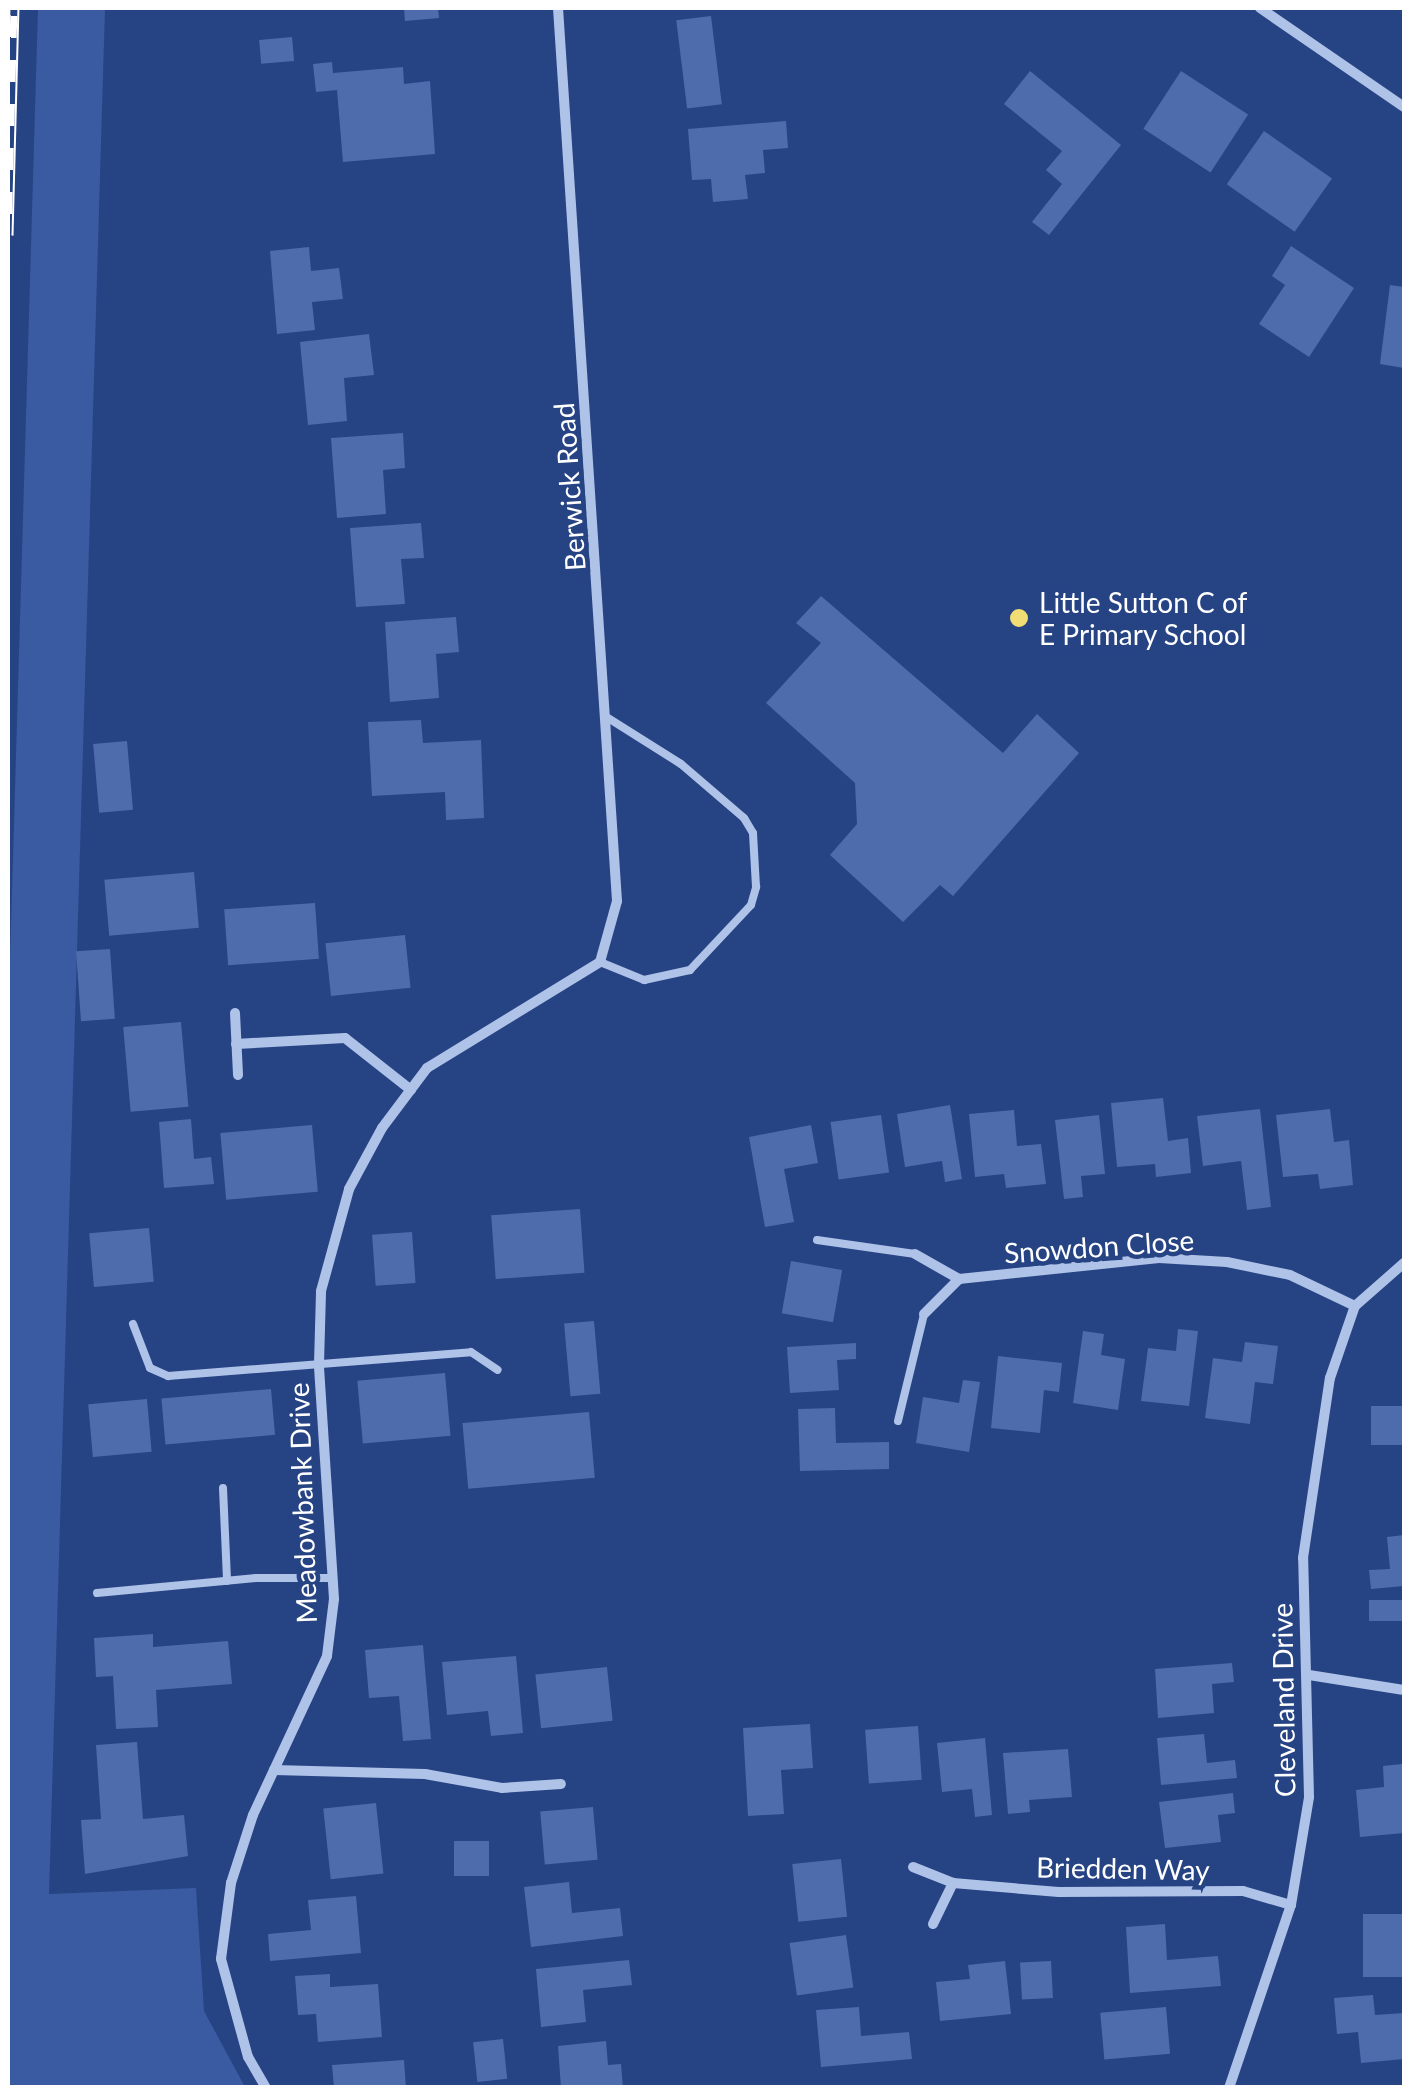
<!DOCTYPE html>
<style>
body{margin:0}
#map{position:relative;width:1412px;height:2095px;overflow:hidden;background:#264384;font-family:Lato,sans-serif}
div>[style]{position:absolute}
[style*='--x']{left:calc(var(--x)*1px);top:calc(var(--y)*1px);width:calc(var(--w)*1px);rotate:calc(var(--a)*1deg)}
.green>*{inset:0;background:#3a5ba1}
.building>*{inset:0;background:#4e6cac;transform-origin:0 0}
.lane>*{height:8px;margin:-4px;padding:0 4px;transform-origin:4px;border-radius:4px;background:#afc2e8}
.street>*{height:10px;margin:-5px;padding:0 5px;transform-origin:5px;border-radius:5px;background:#afc2e8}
.rail>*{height:11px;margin-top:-5.5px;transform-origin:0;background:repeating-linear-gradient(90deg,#264384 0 22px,#fff 0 44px);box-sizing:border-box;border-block:2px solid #fff}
.dots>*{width:28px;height:28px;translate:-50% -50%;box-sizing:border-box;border:5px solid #264384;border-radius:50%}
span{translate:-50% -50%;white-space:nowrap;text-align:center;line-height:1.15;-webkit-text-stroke:9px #264384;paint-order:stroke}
.street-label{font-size:28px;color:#fff}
.poi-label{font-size:28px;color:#fff}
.left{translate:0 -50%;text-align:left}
.frame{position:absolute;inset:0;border:10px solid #fff;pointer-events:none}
</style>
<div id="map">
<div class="green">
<i style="clip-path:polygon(38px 8px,105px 8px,49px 1894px,196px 1888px,204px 2011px,245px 2087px,8px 2088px,8px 1028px)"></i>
</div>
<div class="building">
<i style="clip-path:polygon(404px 8px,438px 8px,439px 18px,405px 21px)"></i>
<i style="left:711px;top:16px;width:89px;height:35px;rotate:83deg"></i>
<i style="left:292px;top:37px;width:24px;height:33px;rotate:85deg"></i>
<i style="clip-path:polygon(332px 62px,333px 73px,403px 67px,404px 84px,430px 81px,435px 154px,343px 162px,337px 90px,316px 92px,313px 64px)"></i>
<i style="clip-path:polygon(1030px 71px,1121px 145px,1049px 235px,1032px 222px,1062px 184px,1046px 170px,1062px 151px,1004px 104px)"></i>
<i style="left:1181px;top:71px;width:80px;height:69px;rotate:33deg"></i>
<i style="clip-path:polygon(786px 121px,788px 148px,763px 150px,765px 173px,745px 175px,748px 199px,713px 202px,711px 179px,692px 180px,688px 129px)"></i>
<i style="left:1264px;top:131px;width:83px;height:65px;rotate:35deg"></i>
<i style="clip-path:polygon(1291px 246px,1354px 288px,1309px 357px,1259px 324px,1285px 285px,1272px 276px)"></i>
<i style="clip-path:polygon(309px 247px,311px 271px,339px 268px,343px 299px,312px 302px,315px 330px,277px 334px,270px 251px)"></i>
<i style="clip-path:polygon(1390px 285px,1404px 287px,1404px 368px,1380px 364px)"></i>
<i style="clip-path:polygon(369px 334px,374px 375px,344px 378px,347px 421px,308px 425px,300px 342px)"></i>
<i style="clip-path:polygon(403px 433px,405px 468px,383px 470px,386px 514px,337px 518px,331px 438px)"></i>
<i style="clip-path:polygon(421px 523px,424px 558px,401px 559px,405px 604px,356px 607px,350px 528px)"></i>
<i style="clip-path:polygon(821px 596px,1003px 753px,1037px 714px,1079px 753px,953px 896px,940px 885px,903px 922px,830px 855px,857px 824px,855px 783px,766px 703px,821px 643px,796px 623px)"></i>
<i style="clip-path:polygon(456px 617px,459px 652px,436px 654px,439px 698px,390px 702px,385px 622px)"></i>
<i style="clip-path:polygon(421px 720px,423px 743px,481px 740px,484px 818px,446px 820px,445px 792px,372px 796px,368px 722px)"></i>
<i style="left:127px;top:741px;width:69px;height:34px;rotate:85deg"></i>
<i style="left:194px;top:872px;width:56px;height:90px;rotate:85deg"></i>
<i style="left:315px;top:903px;width:56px;height:91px;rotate:86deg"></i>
<i style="left:405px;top:935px;width:53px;height:80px;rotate:84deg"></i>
<i style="left:110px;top:949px;width:70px;height:34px;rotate:86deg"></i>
<i style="left:181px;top:1022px;width:85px;height:58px;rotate:85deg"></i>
<i style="clip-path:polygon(1163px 1098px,1168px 1141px,1188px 1138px,1191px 1173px,1156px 1177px,1155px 1164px,1117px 1167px,1111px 1103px)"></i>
<i style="clip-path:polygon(950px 1105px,962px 1179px,945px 1182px,942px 1161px,905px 1167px,897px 1114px)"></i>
<i style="clip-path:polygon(1260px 1109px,1271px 1207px,1247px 1210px,1241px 1161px,1203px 1166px,1197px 1116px)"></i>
<i style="clip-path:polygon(1330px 1109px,1334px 1142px,1349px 1140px,1353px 1185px,1320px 1189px,1318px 1174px,1283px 1177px,1276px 1115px)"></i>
<i style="clip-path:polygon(1014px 1110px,1017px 1146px,1041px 1144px,1046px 1184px,1006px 1188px,1004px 1174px,975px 1177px,969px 1114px)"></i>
<i style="left:881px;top:1115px;width:58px;height:51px;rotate:82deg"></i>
<i style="clip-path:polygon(1099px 1115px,1105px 1174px,1081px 1176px,1083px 1197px,1064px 1199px,1055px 1120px)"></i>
<i style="clip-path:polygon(191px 1119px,194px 1159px,211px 1157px,214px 1184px,164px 1188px,159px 1122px)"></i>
<i style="left:312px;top:1125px;width:67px;height:92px;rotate:85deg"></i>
<i style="clip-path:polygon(811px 1125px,818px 1163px,784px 1169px,794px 1222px,765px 1227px,749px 1137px)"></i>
<i style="left:580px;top:1209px;width:64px;height:89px;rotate:86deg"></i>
<i style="left:149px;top:1228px;width:54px;height:60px;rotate:85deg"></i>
<i style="left:412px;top:1232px;width:51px;height:40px;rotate:86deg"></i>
<i style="left:791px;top:1261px;width:52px;height:53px;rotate:10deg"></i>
<i style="left:594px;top:1321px;width:73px;height:30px;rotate:85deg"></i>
<i style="clip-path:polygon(1178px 1329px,1198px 1331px,1189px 1406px,1141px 1401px,1148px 1348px,1176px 1351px)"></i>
<i style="clip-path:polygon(1083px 1331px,1104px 1334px,1101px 1355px,1125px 1359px,1118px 1410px,1073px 1403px)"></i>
<i style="clip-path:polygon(1245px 1342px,1278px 1346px,1273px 1384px,1255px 1382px,1250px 1424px,1205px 1418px,1213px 1358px,1242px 1362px)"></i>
<i style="clip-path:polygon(856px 1343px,856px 1359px,837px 1360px,839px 1390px,790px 1393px,787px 1347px)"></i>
<i style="clip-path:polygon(998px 1356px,1062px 1363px,1059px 1392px,1044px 1390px,1040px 1433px,991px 1428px)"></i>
<i style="left:445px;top:1373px;width:63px;height:88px;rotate:85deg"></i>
<i style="clip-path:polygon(963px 1380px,980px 1382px,969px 1452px,916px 1443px,923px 1397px,959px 1403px)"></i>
<i style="left:271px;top:1389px;width:46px;height:110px;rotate:85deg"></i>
<i style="left:147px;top:1399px;width:53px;height:59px;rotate:85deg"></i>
<i style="left:1404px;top:1406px;width:39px;height:33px;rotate:90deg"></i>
<i style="clip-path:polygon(835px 1408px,836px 1443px,889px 1442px,889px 1469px,800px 1471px,798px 1409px)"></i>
<i style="left:589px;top:1412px;width:66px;height:127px;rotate:85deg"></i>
<i style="clip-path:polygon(1404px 1535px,1404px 1586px,1371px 1589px,1369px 1570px,1390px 1569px,1387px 1537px)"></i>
<i style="left:1404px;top:1600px;width:21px;height:35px;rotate:90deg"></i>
<i style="clip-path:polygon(153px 1634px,153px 1647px,228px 1641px,232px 1684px,156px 1690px,158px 1727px,116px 1729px,113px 1676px,96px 1677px,94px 1638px)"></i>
<i style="clip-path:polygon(423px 1645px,431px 1739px,403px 1741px,399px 1696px,369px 1698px,365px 1650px)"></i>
<i style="clip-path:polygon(516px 1656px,523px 1733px,491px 1736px,488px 1711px,447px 1715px,442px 1662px)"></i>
<i style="clip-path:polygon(1232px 1663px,1234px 1682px,1212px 1684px,1214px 1713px,1158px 1718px,1155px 1669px)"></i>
<i style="left:607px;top:1667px;width:54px;height:72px;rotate:84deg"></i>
<i style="clip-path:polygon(810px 1724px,813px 1768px,781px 1770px,784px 1814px,748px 1816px,743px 1728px)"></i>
<i style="left:918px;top:1726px;width:54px;height:53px;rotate:86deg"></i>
<i style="clip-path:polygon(1204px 1734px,1207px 1763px,1235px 1760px,1237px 1778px,1161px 1785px,1157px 1738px)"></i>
<i style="clip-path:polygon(985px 1738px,992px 1815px,975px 1817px,972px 1789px,942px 1792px,937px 1743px)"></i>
<i style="clip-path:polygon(137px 1742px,143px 1819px,184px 1815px,188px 1856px,85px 1874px,81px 1820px,101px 1819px,96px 1745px)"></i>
<i style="clip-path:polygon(1068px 1749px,1072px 1797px,1029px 1800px,1030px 1812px,1008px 1814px,1003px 1753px)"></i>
<i style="clip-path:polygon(1402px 1764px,1404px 1833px,1360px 1837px,1356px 1790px,1384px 1787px,1383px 1766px)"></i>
<i style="clip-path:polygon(1233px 1793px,1235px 1813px,1218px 1815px,1221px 1842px,1165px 1848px,1159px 1802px)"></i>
<i style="left:376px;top:1803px;width:71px;height:53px;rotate:84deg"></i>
<i style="left:593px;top:1807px;width:53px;height:53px;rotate:85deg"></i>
<i style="left:454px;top:1841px;width:35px;height:35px"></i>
<i style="left:841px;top:1859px;width:58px;height:49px;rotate:84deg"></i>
<i style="clip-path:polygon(569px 1882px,572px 1913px,620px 1908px,623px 1936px,531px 1947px,524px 1887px)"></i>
<i style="clip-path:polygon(356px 1896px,361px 1953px,270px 1961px,268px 1934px,311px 1930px,308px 1900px)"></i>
<i style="left:1404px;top:1914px;width:63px;height:41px;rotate:90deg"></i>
<i style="clip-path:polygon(1165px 1924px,1167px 1960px,1218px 1956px,1221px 1986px,1130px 1993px,1126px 1927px)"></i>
<i style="left:846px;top:1935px;width:53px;height:57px;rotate:82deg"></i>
<i style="clip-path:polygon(629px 1960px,632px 1985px,583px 1990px,586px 2022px,541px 2027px,536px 1969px)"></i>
<i style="clip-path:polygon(1005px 1961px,1011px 2014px,940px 2021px,936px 1982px,970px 1979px,968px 1965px)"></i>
<i style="left:1051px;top:1961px;width:37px;height:31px;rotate:87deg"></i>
<i style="clip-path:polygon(330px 1974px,330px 1987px,378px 1984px,382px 2037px,318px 2042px,316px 2014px,298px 2015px,295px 1976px)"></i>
<i style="clip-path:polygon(1373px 1995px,1375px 2015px,1404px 2013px,1404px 2059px,1361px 2063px,1358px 2032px,1337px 2034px,1334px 1998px)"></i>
<i style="clip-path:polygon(859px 2007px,861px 2036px,909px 2032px,912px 2059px,821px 2067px,816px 2010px)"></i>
<i style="left:1166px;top:2007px;width:47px;height:66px;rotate:85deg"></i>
<i style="left:503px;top:2039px;width:40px;height:30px;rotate:84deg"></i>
<i style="clip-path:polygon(606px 2041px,608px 2065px,621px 2064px,623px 2088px,561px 2088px,558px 2046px)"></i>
<i style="clip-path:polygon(404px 2060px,406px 2088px,334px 2088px,332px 2065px)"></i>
</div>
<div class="lane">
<i style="--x:600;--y:962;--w:48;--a:22.2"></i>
<i style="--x:644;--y:980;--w:47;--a:-12.3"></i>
<i style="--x:690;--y:970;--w:89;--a:-46.8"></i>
<i style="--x:751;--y:905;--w:19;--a:-74"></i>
<i style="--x:756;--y:887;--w:54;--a:-93.2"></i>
<i style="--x:753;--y:833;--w:17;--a:-121"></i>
<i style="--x:744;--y:818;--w:83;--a:-139.4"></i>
<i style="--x:681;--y:764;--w:86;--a:-147.8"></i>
<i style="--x:817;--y:1240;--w:99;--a:8.1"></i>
<i style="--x:133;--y:1324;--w:47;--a:68.9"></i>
<i style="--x:150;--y:1368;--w:20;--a:24"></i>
<i style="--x:168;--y:1376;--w:304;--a:-4.5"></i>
<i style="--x:471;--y:1352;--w:32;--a:34"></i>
<i style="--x:898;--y:1421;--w:110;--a:-76.3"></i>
<i style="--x:223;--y:1488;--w:93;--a:87.5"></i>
<i style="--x:97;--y:1593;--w:160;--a:-5.4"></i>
<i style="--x:256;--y:1578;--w:77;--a:0"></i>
</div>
<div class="street">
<i style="--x:1260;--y:8;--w:175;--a:34.5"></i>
<i style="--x:235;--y:1013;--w:62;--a:87.2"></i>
<i style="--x:236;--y:1044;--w:109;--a:-3.2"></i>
<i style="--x:345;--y:1038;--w:84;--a:38.2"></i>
<i style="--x:915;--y:1254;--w:51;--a:29.6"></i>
<i style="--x:959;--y:1279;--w:201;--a:-6"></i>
<i style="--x:1159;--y:1258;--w:68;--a:3.4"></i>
<i style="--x:1227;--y:1262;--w:64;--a:11.7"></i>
<i style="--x:1290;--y:1275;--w:72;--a:25.5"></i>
<i style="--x:924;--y:1314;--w:49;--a:-45"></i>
<i style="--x:1309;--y:1675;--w:96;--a:9"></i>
<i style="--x:274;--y:1770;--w:151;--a:1.5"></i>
<i style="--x:425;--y:1774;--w:78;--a:10.3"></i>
<i style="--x:502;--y:1788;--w:59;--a:-3.9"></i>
<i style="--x:913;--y:1867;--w:43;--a:21.8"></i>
<i style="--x:953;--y:1883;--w:106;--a:4.9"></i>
<i style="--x:1059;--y:1892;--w:184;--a:-0.3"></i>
<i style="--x:1243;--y:1891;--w:50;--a:16.3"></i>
<i style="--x:933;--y:1924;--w:46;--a:-64"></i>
<i style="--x:266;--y:2088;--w:36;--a:-120"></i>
<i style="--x:248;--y:2057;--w:102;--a:-105.4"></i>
<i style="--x:221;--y:1959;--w:77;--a:-82.5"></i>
<i style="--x:231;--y:1883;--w:71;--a:-72.1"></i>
<i style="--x:253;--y:1815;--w:175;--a:-65"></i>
<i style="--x:327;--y:1656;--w:57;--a:-83"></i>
<i style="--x:334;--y:1599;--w:235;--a:-93.7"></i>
<i style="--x:319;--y:1364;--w:73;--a:-88.4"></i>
<i style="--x:321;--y:1291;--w:106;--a:-74.6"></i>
<i style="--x:349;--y:1189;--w:69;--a:-61.6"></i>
<i style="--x:382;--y:1128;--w:75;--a:-53.1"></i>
<i style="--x:427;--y:1068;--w:203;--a:-31.5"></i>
<i style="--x:600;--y:962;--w:63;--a:-74.4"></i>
<i style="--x:617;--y:901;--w:895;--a:-93.78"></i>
<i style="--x:1229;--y:2088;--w:193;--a:-71.3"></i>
<i style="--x:1291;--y:1905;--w:109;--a:-80.5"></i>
<i style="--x:1309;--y:1797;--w:239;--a:-91.4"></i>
<i style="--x:1303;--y:1558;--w:182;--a:-81.5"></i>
<i style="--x:1330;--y:1378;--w:76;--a:-70.9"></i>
<i style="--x:1355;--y:1306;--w:65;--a:-41.3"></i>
</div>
<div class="rail">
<i style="--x:8;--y:235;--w:227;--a:-88.5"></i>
</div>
<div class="dots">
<i style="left:1019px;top:618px;background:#f1dd74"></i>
</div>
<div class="street-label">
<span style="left:569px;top:487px;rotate:-94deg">Berwick Road</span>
<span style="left:1099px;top:1246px;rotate:-4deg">Snowdon Close</span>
<span style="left:302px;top:1503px;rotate:-92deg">Meadowbank Drive</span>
<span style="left:1283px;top:1700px;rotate:-91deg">Cleveland Drive</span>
<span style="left:1123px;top:1868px;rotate:1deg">Briedden Way</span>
</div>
<div class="poi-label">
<span class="left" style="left:1039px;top:618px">Little Sutton C of<br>E Primary School</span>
</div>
<div class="frame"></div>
</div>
